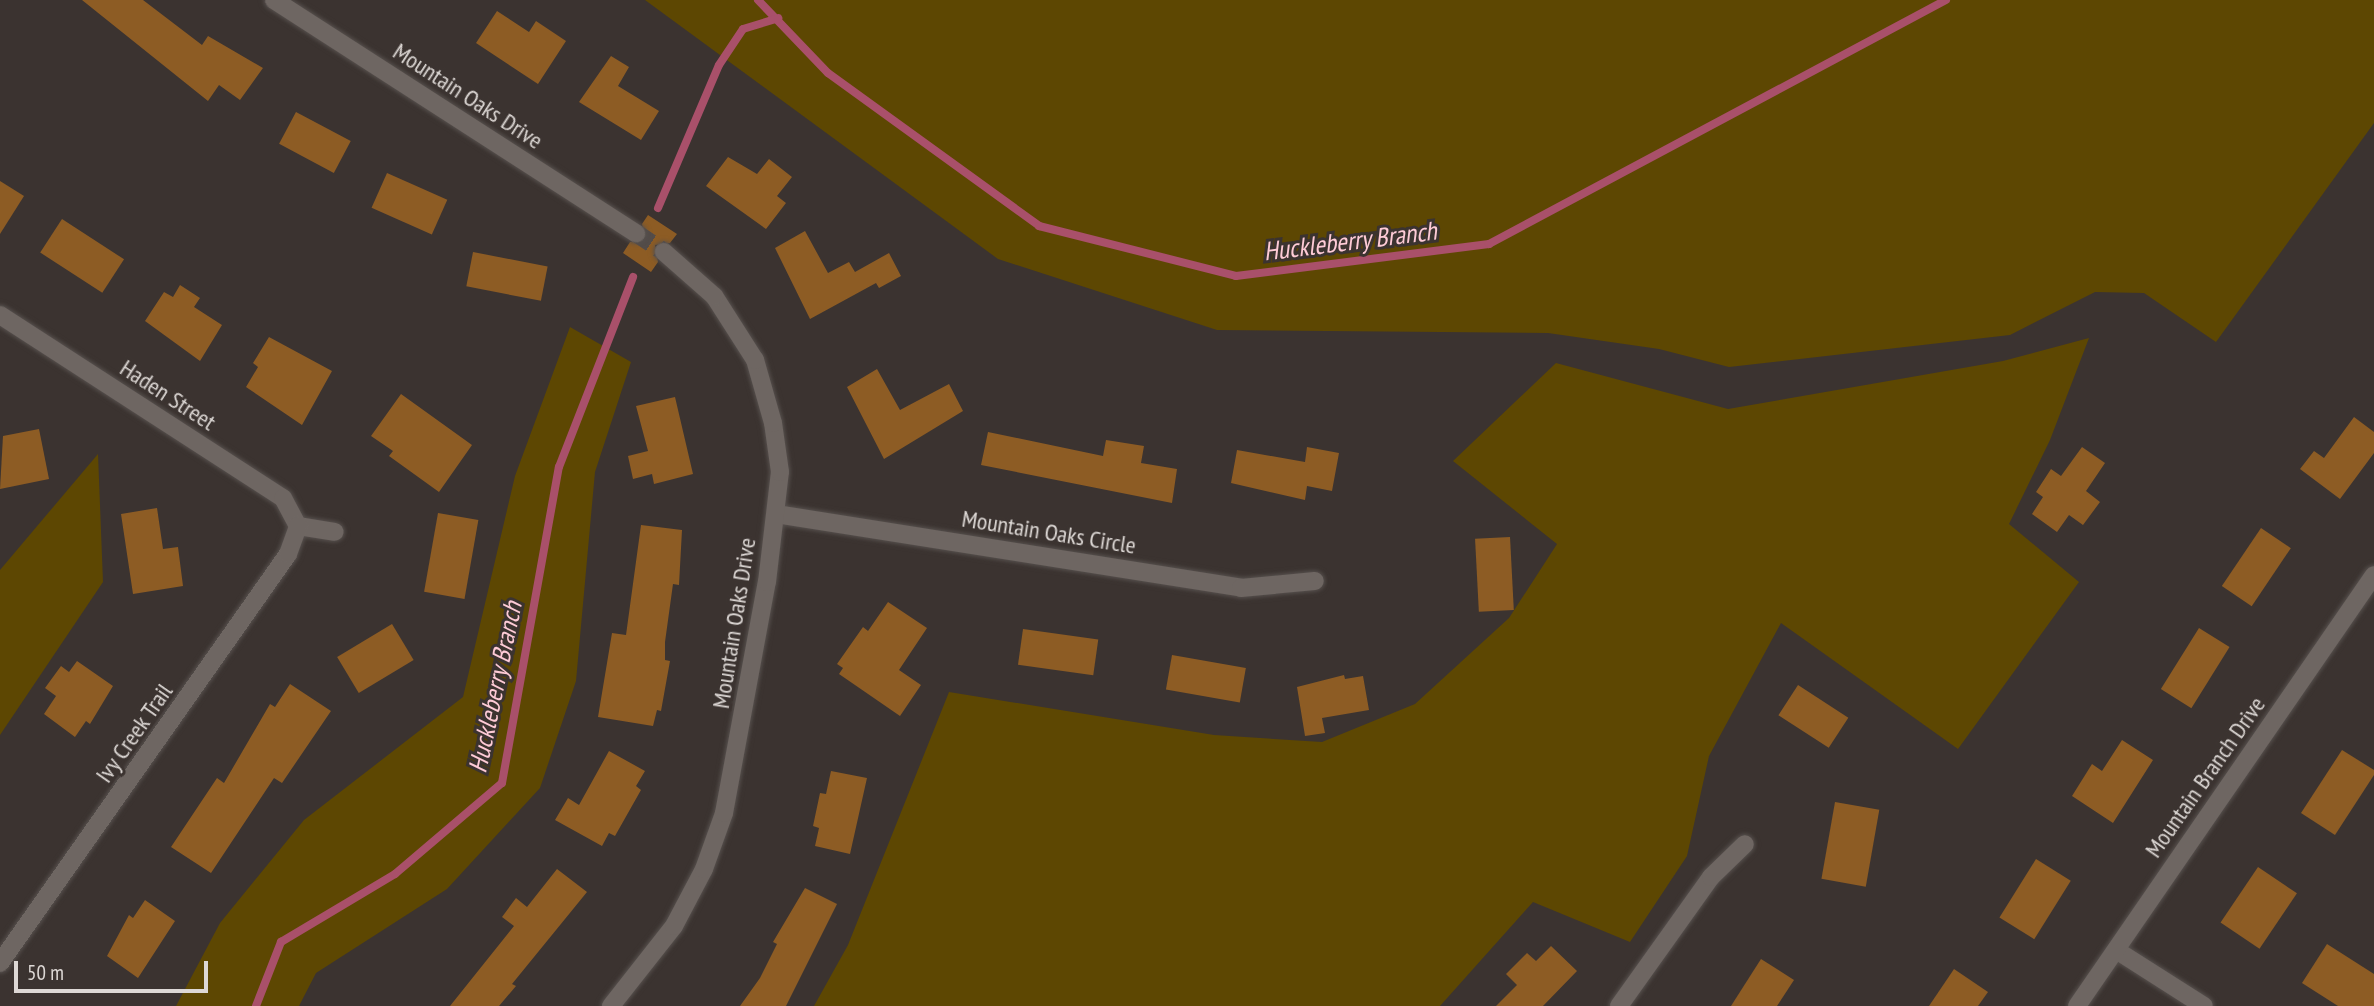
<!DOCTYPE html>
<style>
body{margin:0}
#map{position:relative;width:2374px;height:1006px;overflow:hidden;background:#3b3330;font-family:"PT Sans Narrow",sans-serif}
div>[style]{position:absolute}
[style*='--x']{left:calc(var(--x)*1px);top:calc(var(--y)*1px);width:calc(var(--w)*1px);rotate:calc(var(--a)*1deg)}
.green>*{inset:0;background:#5d4702}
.stream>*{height:8px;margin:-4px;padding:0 4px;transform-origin:4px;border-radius:4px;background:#a9506a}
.building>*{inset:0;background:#8d5c24;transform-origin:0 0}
.minor-tunnel>*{height:18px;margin-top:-9px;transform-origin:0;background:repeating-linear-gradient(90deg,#534c49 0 18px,transparent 0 27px)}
.roads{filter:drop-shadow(0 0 2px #56504d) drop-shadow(0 0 2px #56504d)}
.minor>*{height:18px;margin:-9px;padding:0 9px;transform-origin:9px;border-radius:9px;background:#6e6662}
span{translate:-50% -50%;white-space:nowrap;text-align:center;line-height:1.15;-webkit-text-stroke:6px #3b3330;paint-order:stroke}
.street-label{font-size:24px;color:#ddd8d5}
.water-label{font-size:26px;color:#fecbd6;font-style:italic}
.scale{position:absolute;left:14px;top:961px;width:194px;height:32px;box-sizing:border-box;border:4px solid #ddd8d5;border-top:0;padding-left:9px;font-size:21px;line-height:24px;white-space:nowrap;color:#ddd8d5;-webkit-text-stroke:5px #3b3330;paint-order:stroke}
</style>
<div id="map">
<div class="green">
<i style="clip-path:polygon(645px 0,2374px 0,2374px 123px,2216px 342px,2144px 293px,2095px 292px,2010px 335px,1729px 367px,1659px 349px,1548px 333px,1217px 330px,998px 259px)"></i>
<i style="clip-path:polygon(570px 327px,631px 362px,595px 472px,576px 681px,540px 788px,447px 889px,316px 973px,299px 1006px,176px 1006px,220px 923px,304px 820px,463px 697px,515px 476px)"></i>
<i style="clip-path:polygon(2089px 338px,2050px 440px,2009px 524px,2079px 582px,1958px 749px,1781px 623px,1709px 756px,1687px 856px,1630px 942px,1533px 902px,1440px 1006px,814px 1006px,848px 945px,949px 692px,1214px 735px,1322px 742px,1415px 704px,1509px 618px,1557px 544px,1453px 461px,1556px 363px,1728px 409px,2003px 361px)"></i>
<i style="clip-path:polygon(98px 454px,103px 582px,0 735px,0 570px)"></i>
</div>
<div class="stream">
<i style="--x:758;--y:0;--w:101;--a:46.2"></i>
<i style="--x:828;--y:73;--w:261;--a:35.9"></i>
<i style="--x:1039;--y:226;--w:203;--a:14.2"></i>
<i style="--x:1236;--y:276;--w:255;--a:-7.2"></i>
<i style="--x:1489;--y:244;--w:518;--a:-28.1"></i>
<i style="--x:658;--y:208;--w:155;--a:-66.9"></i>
<i style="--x:719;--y:65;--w:43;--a:-56.3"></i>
<i style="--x:743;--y:29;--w:37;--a:-17"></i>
<i style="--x:256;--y:1006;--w:69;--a:-68.7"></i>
<i style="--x:281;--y:942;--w:133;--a:-30.8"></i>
<i style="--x:395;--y:874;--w:140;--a:-40.4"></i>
<i style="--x:502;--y:783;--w:321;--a:-79.8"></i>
<i style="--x:559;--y:467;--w:204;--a:-68.7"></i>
</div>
<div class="building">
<i style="clip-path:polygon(82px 0,143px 0,202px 45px,208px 36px,263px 68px,240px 100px,219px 85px,208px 101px)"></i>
<i style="clip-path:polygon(497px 11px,529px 32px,536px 21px,566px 41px,538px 84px,476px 43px)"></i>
<i style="clip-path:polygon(611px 56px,629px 67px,618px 86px,659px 111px,641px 140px,579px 102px)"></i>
<i style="left:296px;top:112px;width:62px;height:36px;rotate:28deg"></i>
<i style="clip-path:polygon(728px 157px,757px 174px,769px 159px,792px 177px,777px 196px,786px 203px,766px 229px,706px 186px)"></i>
<i style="left:387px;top:173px;width:66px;height:38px;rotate:24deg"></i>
<i style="clip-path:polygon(0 181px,24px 196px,0 234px)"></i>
<i style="clip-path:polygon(648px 215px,677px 234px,670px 243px,655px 245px,658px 262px,651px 272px,623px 253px,630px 242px,645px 240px,642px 224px)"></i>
<i style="left:62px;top:219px;width:74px;height:40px;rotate:33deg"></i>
<i style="clip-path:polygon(805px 231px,828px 273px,849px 262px,855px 272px,889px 253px,901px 276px,879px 288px,876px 283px,810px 319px,775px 248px)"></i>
<i style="left:473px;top:252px;width:76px;height:35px;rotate:11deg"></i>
<i style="clip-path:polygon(180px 285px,200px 298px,194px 307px,222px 325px,200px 361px,145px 321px,164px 292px,173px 297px)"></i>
<i style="clip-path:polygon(269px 337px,332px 371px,302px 425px,246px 387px,258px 367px,253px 363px)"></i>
<i style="clip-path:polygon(877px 369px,900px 410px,949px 384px,963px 411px,884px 459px,847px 387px)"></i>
<i style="clip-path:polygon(401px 394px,472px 445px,439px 492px,389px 456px,393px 451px,371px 436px)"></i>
<i style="clip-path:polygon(675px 397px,693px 474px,654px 484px,652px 474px,633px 479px,628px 456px,648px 451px,636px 406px)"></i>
<i style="clip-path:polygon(2354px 417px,2374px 432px,2374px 453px,2340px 499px,2300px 469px,2314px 451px,2324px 458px)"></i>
<i style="clip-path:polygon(39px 429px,49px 479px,0 489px,3px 436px)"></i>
<i style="clip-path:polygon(988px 432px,1103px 456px,1106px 440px,1144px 446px,1141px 463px,1177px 469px,1172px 503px,981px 465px)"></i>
<i style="clip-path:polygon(1307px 447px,1339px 453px,1332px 491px,1307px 486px,1305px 500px,1231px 483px,1237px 450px,1305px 462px)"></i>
<i style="clip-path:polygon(2082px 447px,2105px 463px,2086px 491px,2100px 502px,2083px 525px,2069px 515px,2057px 532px,2032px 514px,2043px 497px,2036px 492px,2051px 469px,2061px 476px)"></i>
<i style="clip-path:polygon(157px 508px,163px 549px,178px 547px,183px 586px,133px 594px,121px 514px)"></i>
<i style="left:438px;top:513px;width:41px;height:80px;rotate:10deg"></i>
<i style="clip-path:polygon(641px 525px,682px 530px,679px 585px,673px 584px,665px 642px,665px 660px,670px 661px,661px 711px,657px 710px,653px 726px,598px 717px,612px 633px,626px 635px)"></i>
<i style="left:2261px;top:528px;width:36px;height:70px;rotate:34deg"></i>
<i style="left:1510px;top:537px;width:73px;height:35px;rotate:87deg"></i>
<i style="clip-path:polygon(888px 602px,927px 628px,899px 670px,921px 685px,900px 716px,839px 674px,843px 668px,837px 664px,863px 627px,868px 631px)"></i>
<i style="left:392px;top:624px;width:42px;height:64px;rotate:59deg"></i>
<i style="left:2199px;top:628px;width:36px;height:72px;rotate:32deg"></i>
<i style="left:1023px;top:629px;width:76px;height:36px;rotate:8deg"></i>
<i style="left:1172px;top:655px;width:75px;height:35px;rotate:10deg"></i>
<i style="clip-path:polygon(77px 661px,113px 686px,90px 724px,86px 721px,75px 737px,44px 714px,56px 696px,45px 688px,61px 666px,69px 672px)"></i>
<i style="clip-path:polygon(1344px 675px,1345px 679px,1363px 676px,1369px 710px,1322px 718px,1325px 733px,1305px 736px,1297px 687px)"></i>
<i style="clip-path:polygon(290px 684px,331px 711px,282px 783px,274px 778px,211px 873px,171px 847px,217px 778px,224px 783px,270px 704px,275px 707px)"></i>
<i style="left:1798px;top:685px;width:60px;height:36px;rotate:33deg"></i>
<i style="clip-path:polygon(2122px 740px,2153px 760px,2113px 823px,2072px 796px,2092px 764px,2102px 771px)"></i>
<i style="clip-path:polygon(2342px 750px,2374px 770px,2374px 775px,2335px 835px,2301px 813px)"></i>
<i style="clip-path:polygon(609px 751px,645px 771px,636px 786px,641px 790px,615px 836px,609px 833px,602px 846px,555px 820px,568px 798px,579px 805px)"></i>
<i style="clip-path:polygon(831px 771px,867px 778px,850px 854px,815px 846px,819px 828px,813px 826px,820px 793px,826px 794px)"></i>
<i style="left:1835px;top:802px;width:45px;height:78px;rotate:10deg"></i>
<i style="left:2036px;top:859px;width:41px;height:69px;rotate:32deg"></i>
<i style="left:2258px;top:867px;width:47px;height:67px;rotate:34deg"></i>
<i style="clip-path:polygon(557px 869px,587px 892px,512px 984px,516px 986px,499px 1006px,450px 1006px,514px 926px,502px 917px,516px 898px,527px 907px)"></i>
<i style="clip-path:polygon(805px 888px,837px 904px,786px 1006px,740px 1006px,760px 978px,777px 944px,773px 942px)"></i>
<i style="clip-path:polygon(145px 900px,175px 921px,138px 978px,107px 956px,129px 915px,133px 918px)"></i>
<i style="clip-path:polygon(2327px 944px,2374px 974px,2374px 1006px,2338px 1006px,2302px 983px)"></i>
<i style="clip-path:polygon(1551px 946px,1577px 971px,1543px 1006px,1496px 1006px,1517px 985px,1506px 974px,1527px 953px,1536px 961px)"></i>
<i style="clip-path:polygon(1761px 959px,1794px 980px,1777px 1006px,1731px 1006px)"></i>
<i style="clip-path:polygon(1954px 969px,1988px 992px,1978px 1006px,1929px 1006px)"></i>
</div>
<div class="minor-tunnel">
<i style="--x:636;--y:233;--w:34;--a:34"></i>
</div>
<div class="roads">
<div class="minor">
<i style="--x:274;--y:0;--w:431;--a:32.8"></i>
<i style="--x:0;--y:315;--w:337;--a:32.9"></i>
<i style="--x:283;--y:498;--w:32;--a:62"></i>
<i style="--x:776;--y:514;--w:471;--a:9"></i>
<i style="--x:1241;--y:588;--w:74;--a:-5.4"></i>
<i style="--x:298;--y:526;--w:37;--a:9"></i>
<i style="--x:2116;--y:950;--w:104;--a:32.5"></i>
<i style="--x:0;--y:963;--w:500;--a:-54.85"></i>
<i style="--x:288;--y:554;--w:30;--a:-70"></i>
<i style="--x:611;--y:1006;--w:102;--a:-51.8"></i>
<i style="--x:674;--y:926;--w:64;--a:-62.2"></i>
<i style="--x:704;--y:869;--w:59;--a:-70.3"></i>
<i style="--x:724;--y:813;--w:235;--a:-79.5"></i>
<i style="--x:767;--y:582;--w:111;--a:-83.3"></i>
<i style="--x:780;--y:472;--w:49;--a:-98.1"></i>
<i style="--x:773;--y:423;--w:66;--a:-105.9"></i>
<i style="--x:755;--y:360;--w:76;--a:-122.6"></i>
<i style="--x:714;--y:296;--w:67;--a:-138.7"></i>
<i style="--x:1619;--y:1006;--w:158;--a:-54.5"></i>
<i style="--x:1711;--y:877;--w:47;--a:-44.1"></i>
<i style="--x:2077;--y:1006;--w:523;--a:-55.43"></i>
</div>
</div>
<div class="street-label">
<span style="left:468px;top:96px;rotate:33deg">Mountain Oaks Drive</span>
<span style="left:168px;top:395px;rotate:33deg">Haden Street</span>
<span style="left:1049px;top:532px;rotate:9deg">Mountain Oaks Circle</span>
<span style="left:734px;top:623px;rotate:-81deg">Mountain Oaks Drive</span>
<span style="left:134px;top:733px;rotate:-55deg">Ivy Creek Trail</span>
<span style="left:2205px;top:777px;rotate:-55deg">Mountain Branch Drive</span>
</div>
<div class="water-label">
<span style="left:1350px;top:241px;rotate:-7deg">Huckleberry Branch</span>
<span style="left:495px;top:687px;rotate:-78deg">Huckleberry Branch</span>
</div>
<div class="scale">50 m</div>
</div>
